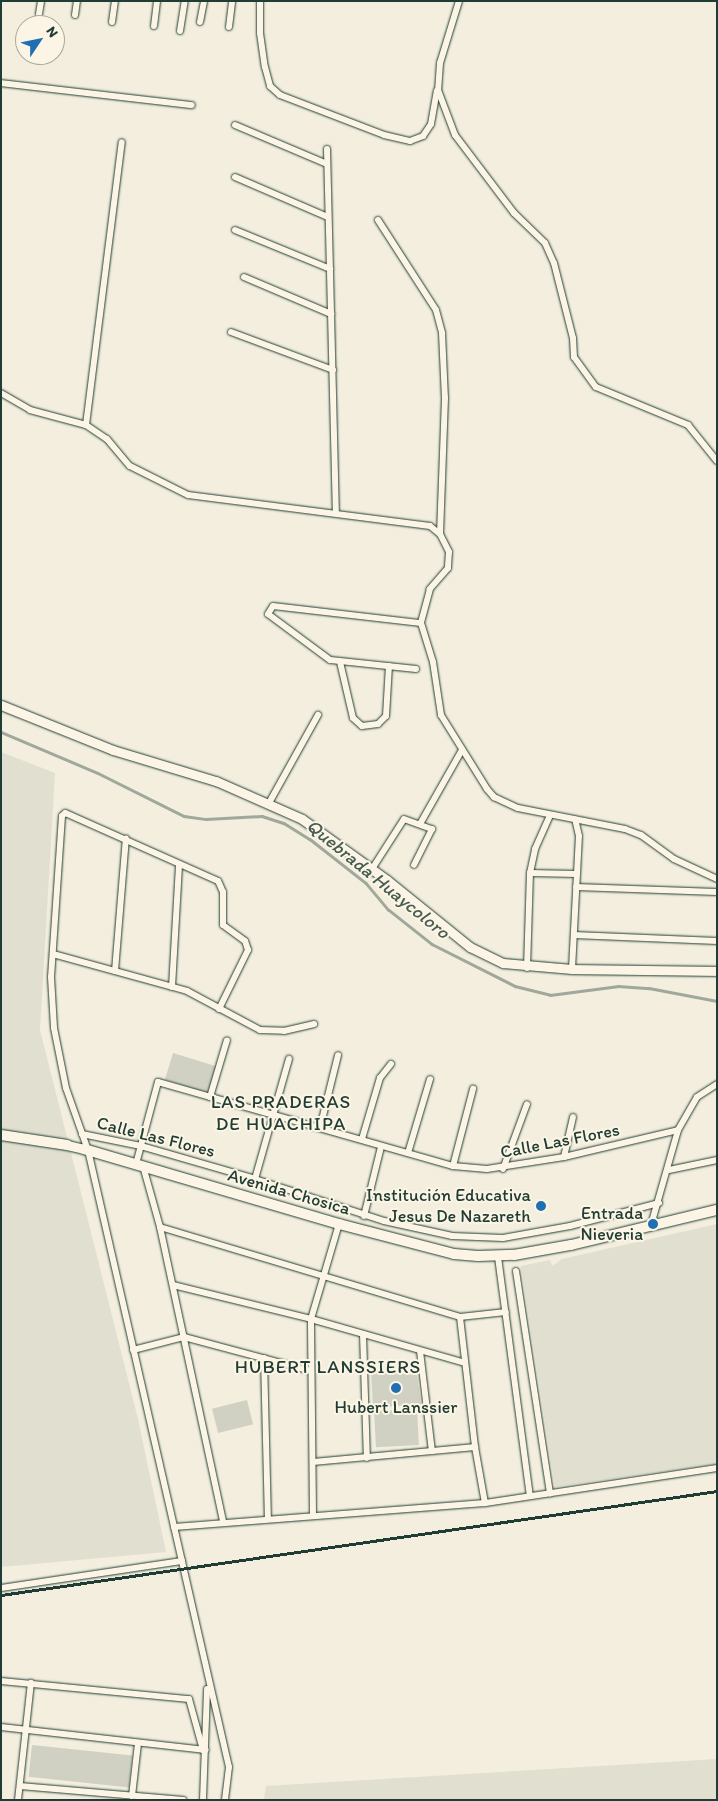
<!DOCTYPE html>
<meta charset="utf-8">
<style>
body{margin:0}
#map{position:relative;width:718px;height:1801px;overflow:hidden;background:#f3eede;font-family:Itim,sans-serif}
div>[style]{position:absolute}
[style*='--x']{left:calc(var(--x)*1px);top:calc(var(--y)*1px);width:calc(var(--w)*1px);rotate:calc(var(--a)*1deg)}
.built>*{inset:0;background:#e1dfd0}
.green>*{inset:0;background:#d0d1c2;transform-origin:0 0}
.stream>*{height:2.5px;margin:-1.25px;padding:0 1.25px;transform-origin:1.25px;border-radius:1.25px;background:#a0a89b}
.roads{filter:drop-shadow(0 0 1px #1f3d34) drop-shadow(0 0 1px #1f3d34)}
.minor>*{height:6px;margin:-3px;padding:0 3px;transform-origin:3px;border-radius:3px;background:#fcf5e5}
.secondary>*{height:9px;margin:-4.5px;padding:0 4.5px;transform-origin:4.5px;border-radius:4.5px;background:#fcf5e5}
.primary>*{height:10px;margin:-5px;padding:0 5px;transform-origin:5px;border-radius:5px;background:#fcf5e5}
.rail>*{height:2.5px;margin:-1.25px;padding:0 1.25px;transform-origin:1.25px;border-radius:1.25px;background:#1f3d34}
.dots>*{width:14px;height:14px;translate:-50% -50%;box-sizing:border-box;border:2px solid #fcf5e5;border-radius:50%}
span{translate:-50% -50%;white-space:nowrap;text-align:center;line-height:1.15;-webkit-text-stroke:4px #fcf5e5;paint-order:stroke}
.street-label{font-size:18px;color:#1f3d34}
.poi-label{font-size:18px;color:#1f3d34}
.right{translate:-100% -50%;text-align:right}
.water-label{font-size:19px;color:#465d53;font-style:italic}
.neighbourhood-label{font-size:19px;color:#1f3d34;letter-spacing:1px}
.frame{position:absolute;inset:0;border:2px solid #1f3d34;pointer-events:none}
.north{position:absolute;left:15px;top:15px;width:50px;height:50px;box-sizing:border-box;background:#fcf5e5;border:1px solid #a4ab9e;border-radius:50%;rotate:56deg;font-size:14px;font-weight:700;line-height:20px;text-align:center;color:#1f3d34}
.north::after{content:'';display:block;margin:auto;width:18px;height:22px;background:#1f6fb2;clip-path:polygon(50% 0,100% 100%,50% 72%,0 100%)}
</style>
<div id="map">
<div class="built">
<i style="clip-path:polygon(1px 752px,55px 773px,40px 1030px,138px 1419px,166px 1552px,1px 1567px)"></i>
<i style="clip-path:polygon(717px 1224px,717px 1464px,555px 1487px,521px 1266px,550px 1260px,552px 1266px,562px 1259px)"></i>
<i style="clip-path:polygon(717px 1759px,717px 1800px,264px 1800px,266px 1786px)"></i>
</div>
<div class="green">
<i style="left:173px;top:1053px;width:45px;height:28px;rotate:17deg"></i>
<i style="clip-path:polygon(371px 1371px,417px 1375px,421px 1404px,373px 1408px)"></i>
<i style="left:247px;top:1400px;width:25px;height:36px;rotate:76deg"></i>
<i style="left:417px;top:1409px;width:36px;height:43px;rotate:87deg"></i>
<i style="left:32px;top:1745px;width:101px;height:32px;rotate:6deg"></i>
</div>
<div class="stream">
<i style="--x:1;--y:732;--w:105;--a:22.9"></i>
<i style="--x:98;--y:773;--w:96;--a:26.6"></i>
<i style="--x:184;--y:816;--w:22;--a:8"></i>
<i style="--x:206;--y:819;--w:56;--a:-3.1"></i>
<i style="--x:262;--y:816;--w:23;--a:18"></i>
<i style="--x:284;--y:823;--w:31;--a:32"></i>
<i style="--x:310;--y:839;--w:71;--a:38.2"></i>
<i style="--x:366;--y:883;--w:35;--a:50"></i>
<i style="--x:389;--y:910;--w:55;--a:38.3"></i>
<i style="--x:432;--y:944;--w:93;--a:26.8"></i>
<i style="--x:515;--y:986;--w:36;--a:14"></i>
<i style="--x:550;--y:995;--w:69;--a:-7.5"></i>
<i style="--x:618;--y:986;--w:31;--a:4"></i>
<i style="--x:649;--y:988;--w:69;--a:10.8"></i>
</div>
<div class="roads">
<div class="minor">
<i style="--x:260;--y:1;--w:32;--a:90"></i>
<i style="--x:260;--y:33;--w:34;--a:82"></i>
<i style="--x:265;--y:67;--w:20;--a:75"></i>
<i style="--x:270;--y:86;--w:13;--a:42"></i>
<i style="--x:280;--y:95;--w:111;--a:21"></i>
<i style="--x:384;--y:135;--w:27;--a:13"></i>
<i style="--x:410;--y:141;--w:14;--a:-21"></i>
<i style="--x:423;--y:136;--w:14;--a:-56"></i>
<i style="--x:431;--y:124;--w:34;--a:-80"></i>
<i style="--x:459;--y:1;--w:65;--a:107"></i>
<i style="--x:440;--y:63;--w:27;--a:94"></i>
<i style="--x:438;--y:90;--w:48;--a:69.3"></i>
<i style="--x:455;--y:135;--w:98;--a:52.9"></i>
<i style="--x:514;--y:213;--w:43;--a:44.1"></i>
<i style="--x:545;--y:243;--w:22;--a:66"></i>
<i style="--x:554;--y:263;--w:77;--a:75.8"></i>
<i style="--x:573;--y:338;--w:19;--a:87"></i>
<i style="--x:574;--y:357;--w:37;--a:54"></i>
<i style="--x:596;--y:387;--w:100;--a:22.4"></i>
<i style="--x:688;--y:425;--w:46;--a:51.1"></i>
<i style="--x:39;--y:14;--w:13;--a:-81"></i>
<i style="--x:75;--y:15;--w:14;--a:-82"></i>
<i style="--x:112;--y:22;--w:21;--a:-82"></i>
<i style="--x:200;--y:22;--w:21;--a:-79"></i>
<i style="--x:154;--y:26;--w:25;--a:-83"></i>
<i style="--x:229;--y:27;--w:26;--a:-83"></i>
<i style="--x:180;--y:31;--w:30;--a:-81"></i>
<i style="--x:1;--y:83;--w:192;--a:6.6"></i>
<i style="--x:235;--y:125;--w:100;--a:23"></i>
<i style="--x:327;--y:149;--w:364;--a:88.6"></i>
<i style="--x:235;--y:177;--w:101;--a:23.3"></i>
<i style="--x:378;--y:220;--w:107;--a:57.2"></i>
<i style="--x:436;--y:310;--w:24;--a:75"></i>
<i style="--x:442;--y:333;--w:65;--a:87.4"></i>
<i style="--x:445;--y:398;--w:136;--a:92.1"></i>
<i style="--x:235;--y:230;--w:103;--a:22.3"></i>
<i style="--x:244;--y:277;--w:95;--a:23"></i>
<i style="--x:231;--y:332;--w:109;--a:20.4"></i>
<i style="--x:1;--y:393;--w:34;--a:30"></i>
<i style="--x:30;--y:410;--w:58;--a:15"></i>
<i style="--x:86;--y:425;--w:25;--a:34"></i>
<i style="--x:107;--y:439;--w:35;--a:50"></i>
<i style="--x:130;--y:466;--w:65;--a:26.6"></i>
<i style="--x:188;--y:495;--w:244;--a:7.3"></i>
<i style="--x:430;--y:526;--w:13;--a:39"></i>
<i style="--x:440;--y:534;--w:20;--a:63"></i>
<i style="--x:449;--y:552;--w:16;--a:94"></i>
<i style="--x:448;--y:568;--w:28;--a:131"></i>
<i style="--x:430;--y:589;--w:35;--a:105"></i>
<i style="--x:421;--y:623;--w:41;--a:72.9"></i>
<i style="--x:433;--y:662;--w:54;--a:81.4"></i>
<i style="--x:441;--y:715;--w:87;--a:58.1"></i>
<i style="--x:487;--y:789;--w:11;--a:49"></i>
<i style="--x:494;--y:797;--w:26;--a:25"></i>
<i style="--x:518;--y:808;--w:109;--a:11.1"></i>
<i style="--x:625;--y:829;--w:17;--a:21"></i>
<i style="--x:641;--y:835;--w:41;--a:36"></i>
<i style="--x:674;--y:859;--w:47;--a:24.9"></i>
<i style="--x:86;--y:425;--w:285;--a:-82.8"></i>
<i style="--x:340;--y:662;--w:57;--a:76.9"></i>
<i style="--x:353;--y:718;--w:12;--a:42"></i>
<i style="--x:362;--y:726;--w:16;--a:-7"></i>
<i style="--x:378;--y:724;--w:11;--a:-45"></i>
<i style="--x:386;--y:716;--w:50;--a:-86.6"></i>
<i style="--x:416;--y:669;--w:86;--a:-174"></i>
<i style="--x:330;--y:660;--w:77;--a:-143.4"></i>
<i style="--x:268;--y:614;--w:9;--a:-58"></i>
<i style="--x:273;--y:606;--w:149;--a:6.6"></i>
<i style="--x:269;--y:803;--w:101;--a:-60.9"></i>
<i style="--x:420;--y:824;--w:85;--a:-60.4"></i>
<i style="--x:372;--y:869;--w:59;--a:-57.4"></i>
<i style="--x:404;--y:819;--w:30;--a:20"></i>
<i style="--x:432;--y:829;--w:40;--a:116.6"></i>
<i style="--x:530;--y:873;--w:47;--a:1.2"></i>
<i style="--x:576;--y:887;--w:141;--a:2"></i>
<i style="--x:574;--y:935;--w:143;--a:2.4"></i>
<i style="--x:53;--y:954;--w:139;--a:15.4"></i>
<i style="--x:187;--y:991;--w:83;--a:28.1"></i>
<i style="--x:260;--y:1030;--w:24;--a:2"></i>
<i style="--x:284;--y:1031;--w:31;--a:-13"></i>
<i style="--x:527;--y:968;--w:95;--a:-88.2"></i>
<i style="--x:530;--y:873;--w:25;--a:-78"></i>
<i style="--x:535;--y:849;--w:37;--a:-66"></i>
<i style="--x:572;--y:969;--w:133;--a:-87"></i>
<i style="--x:579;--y:836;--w:17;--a:-103"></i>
<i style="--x:115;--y:971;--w:133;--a:-85.3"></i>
<i style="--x:172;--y:987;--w:123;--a:-86.7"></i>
<i style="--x:219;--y:1009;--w:66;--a:-63.8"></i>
<i style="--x:248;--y:950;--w:9;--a:-108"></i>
<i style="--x:245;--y:941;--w:27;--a:-144"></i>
<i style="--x:223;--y:925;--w:33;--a:-90"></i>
<i style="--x:223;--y:892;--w:12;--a:-114"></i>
<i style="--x:218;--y:881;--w:167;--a:-156"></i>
<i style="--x:65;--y:813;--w:4;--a:135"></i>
<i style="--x:62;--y:816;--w:161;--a:93.9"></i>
<i style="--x:51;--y:977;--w:51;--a:86.6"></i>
<i style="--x:54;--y:1028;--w:61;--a:78.7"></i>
<i style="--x:66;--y:1088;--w:66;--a:70.5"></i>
<i style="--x:88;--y:1150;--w:633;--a:77.13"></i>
<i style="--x:229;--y:1767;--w:33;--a:97"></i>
<i style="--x:210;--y:1097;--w:59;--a:-73.4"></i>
<i style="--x:320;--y:1128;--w:75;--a:-76.1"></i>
<i style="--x:82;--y:1134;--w:60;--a:11.5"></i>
<i style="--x:141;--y:1146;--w:119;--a:16.1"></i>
<i style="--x:255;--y:1179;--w:136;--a:18"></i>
<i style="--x:384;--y:1221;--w:70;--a:12.4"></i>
<i style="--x:452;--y:1236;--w:51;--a:2.2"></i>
<i style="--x:503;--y:1238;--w:68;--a:-10.2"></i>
<i style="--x:570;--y:1226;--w:92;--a:-14.5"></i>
<i style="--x:362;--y:1139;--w:64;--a:-73.6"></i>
<i style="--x:380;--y:1078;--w:18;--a:-52"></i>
<i style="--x:408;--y:1153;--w:77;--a:-73.4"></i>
<i style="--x:564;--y:1157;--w:41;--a:-77.3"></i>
<i style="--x:136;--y:1164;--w:85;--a:-75"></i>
<i style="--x:158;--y:1082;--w:307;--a:15.9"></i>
<i style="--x:453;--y:1166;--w:34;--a:5"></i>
<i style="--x:487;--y:1169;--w:78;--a:-8.9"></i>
<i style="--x:564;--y:1157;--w:117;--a:-13.3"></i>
<i style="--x:143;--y:1166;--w:63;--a:74.4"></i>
<i style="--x:160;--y:1227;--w:302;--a:77.9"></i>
<i style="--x:453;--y:1166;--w:80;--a:-75.4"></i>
<i style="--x:503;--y:1169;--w:69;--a:-69.7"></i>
<i style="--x:669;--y:1170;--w:49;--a:-11.8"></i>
<i style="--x:255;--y:1179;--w:125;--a:-74.2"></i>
<i style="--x:364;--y:1216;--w:71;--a:-76.2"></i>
<i style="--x:651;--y:1225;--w:99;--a:-74.1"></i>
<i style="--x:678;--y:1130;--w:38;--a:-60"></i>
<i style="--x:697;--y:1097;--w:24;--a:-33"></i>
<i style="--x:160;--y:1227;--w:313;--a:16.7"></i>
<i style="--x:460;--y:1317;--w:46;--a:-6.2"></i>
<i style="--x:498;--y:1257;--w:241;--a:82.4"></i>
<i style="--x:516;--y:1271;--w:225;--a:81.3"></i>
<i style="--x:173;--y:1285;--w:142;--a:13.8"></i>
<i style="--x:311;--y:1319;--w:160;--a:15.9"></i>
<i style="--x:460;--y:1317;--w:131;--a:83.4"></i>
<i style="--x:475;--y:1447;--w:57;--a:79.9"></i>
<i style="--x:363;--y:1334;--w:124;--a:88.2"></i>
<i style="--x:133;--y:1350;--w:53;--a:-14.3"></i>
<i style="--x:184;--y:1337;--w:131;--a:15"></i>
<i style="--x:420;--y:1351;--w:101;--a:83.2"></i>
<i style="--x:264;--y:1358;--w:161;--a:88.6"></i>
<i style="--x:313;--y:1462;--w:163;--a:-5.3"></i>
<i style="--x:313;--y:1515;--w:196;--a:-90.6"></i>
<i style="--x:311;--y:1319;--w:99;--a:-73.6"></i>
<i style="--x:174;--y:1527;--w:312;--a:-4.4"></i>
<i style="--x:485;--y:1503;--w:235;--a:-8.6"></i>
<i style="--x:1;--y:1588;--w:183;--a:-8.5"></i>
<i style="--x:1;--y:1681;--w:189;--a:5.5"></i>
<i style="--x:189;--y:1699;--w:53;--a:74.6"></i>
<i style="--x:1;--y:1727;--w:206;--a:6.4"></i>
<i style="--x:20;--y:1786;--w:164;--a:4.9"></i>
<i style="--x:132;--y:1796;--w:53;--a:-83.5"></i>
<i style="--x:18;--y:1800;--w:118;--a:-83.7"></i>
<i style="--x:203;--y:1800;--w:111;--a:-87.9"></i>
</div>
<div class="secondary">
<i style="--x:1;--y:705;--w:121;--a:21.9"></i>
<i style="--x:113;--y:750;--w:108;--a:16.8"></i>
<i style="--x:216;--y:781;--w:94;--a:23.8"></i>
<i style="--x:302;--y:819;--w:105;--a:35.7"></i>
<i style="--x:387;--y:880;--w:107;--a:38.9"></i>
<i style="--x:470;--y:947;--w:37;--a:26"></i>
<i style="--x:503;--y:963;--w:69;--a:5"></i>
<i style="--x:572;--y:969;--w:145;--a:0.8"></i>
<i style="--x:67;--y:1145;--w:17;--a:13"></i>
</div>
<div class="primary">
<i style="--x:1;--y:1135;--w:67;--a:8.6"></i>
<i style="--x:84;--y:1149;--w:266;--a:16.4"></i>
<i style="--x:339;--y:1224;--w:119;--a:14.6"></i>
<i style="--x:454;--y:1254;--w:24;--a:5"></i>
<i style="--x:478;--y:1256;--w:36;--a:-2"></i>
<i style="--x:514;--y:1255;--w:58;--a:-10"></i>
<i style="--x:571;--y:1245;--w:150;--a:-13.5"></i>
</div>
</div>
<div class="rail">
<i style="--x:1;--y:1595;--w:724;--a:-8.26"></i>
</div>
<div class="dots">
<i style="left:541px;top:1206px;background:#1f6fb2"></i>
<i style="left:653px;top:1224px;background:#1f6fb2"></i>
<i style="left:396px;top:1388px;background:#1f6fb2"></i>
</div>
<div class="street-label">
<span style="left:156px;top:1137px;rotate:14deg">Calle Las Flores</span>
<span style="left:560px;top:1141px;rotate:-11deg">Calle Las Flores</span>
<span style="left:289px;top:1192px;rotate:16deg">Avenida Chosica</span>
</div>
<div class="poi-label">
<span class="right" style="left:531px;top:1206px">Institución Educativa<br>Jesus De Nazareth</span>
<span class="right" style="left:643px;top:1224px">Entrada<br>Nieveria</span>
<span style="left:396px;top:1407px">Hubert Lanssier</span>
</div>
<div class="water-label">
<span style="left:378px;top:879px;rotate:39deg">Quebrada Huaycoloro</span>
</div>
<div class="neighbourhood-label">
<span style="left:281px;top:1113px">LAS PRADERAS<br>DE HUACHIPA</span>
<span style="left:328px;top:1367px">HUBERT LANSSIERS</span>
</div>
<div class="frame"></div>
<div class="north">N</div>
</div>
